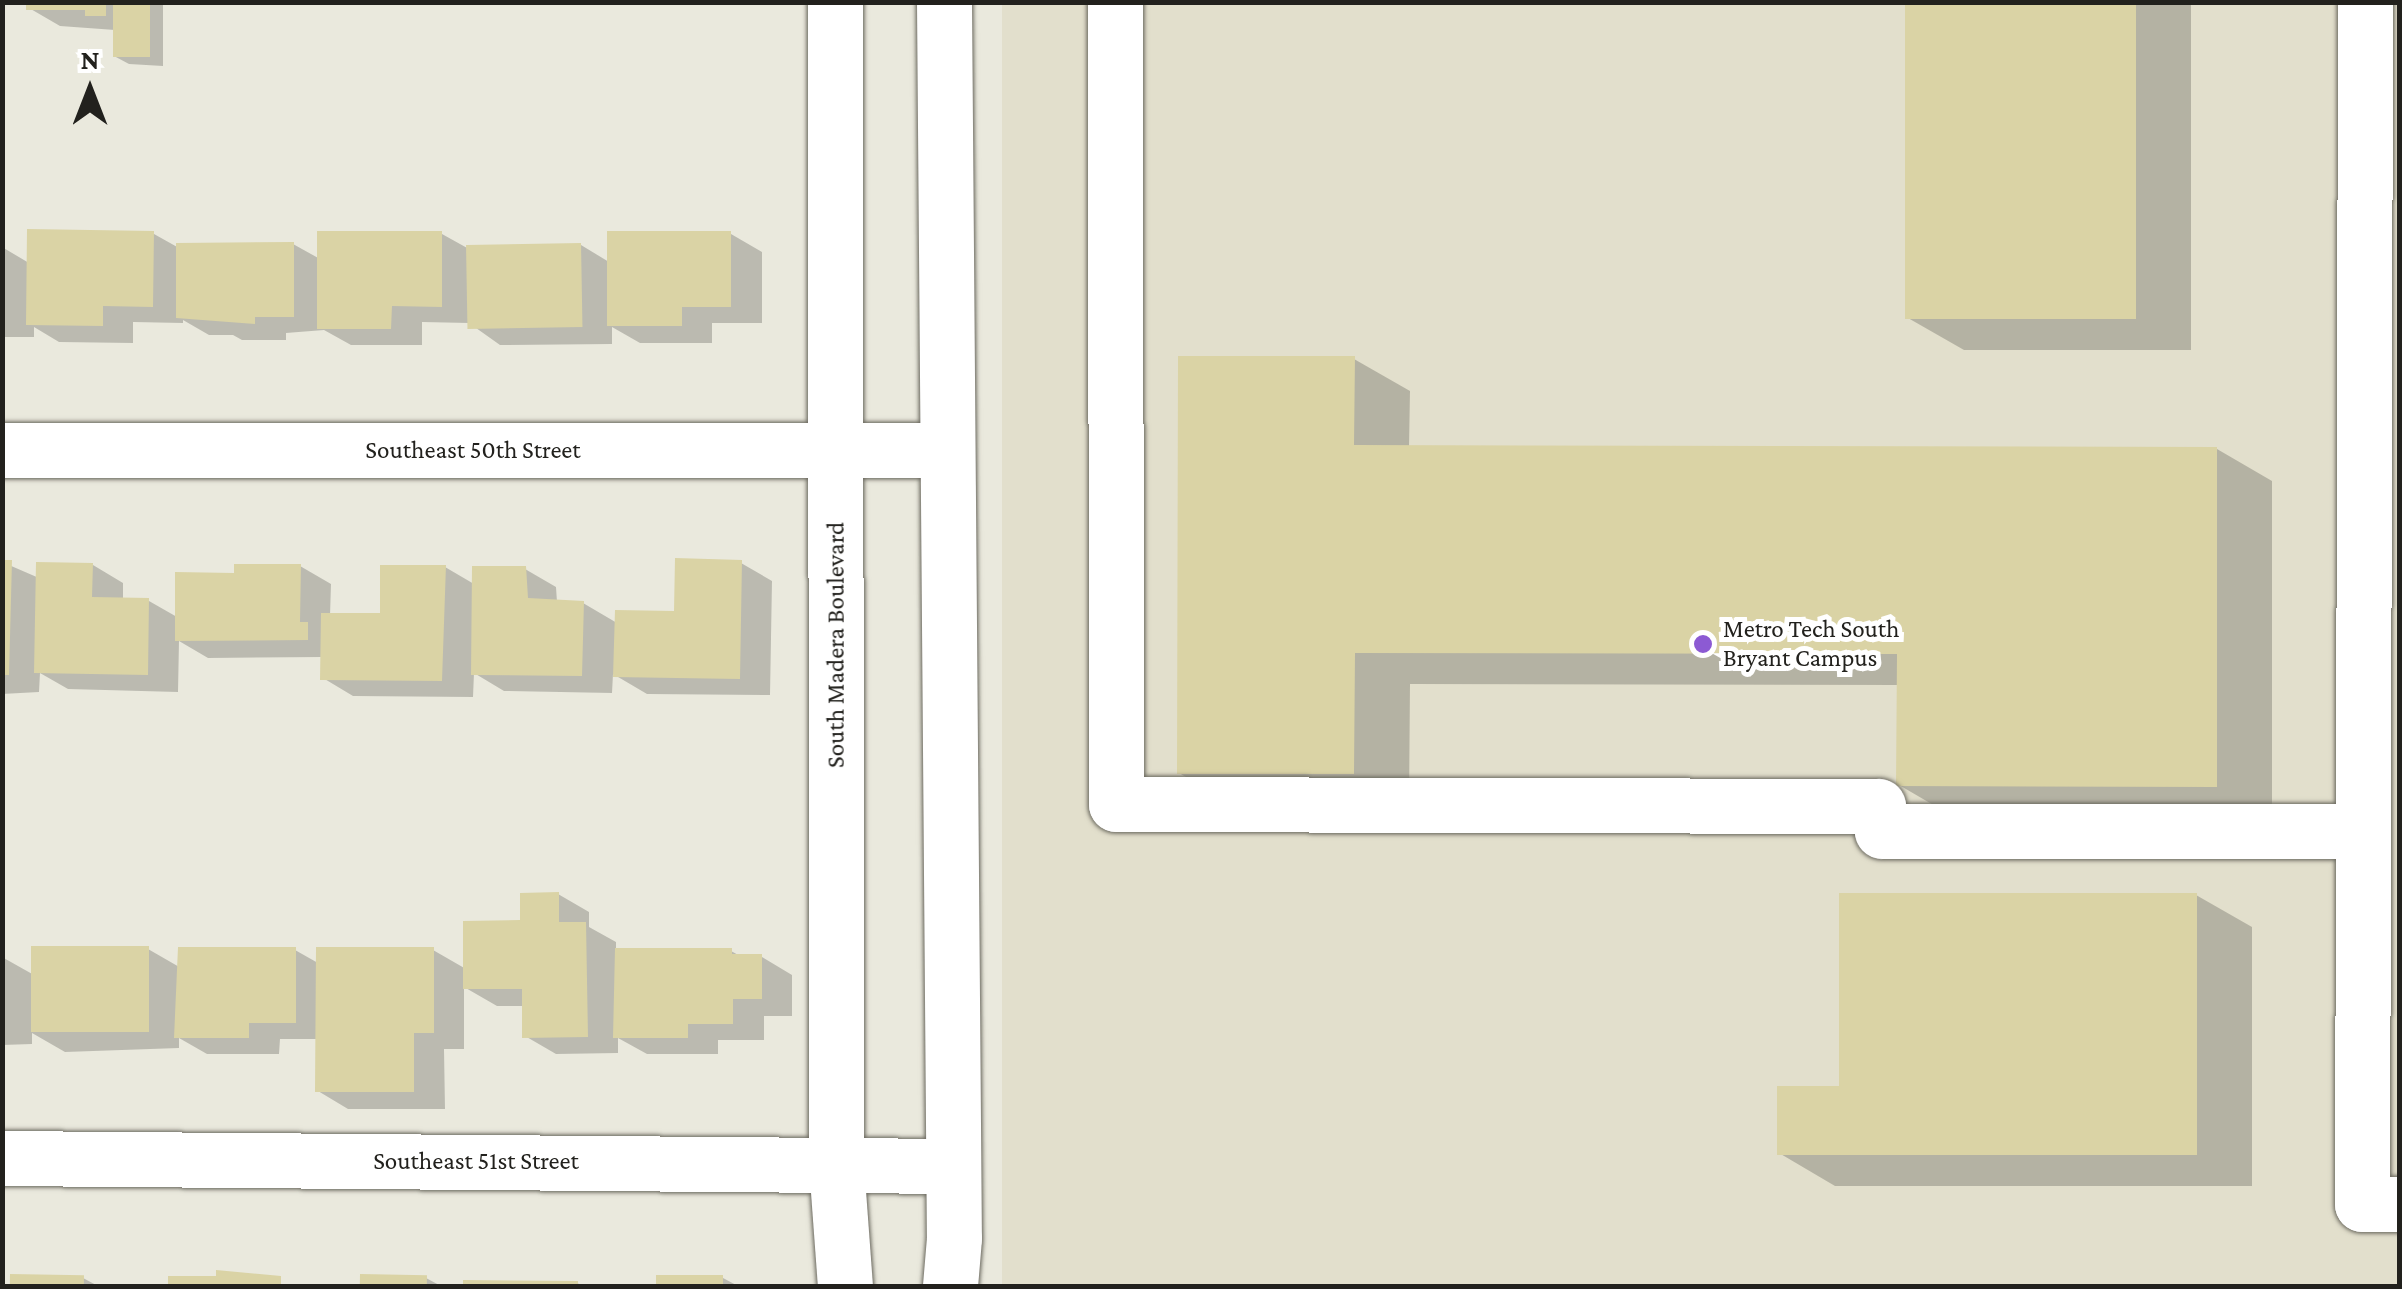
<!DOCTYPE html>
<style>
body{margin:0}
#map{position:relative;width:2402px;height:1289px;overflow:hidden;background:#eae9dd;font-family:"Crimson Pro",serif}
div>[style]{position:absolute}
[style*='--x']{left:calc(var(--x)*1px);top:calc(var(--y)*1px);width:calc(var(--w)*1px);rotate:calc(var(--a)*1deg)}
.built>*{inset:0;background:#e2dfcc;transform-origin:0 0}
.shadow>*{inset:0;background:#0003;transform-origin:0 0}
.building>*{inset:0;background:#dad3a5;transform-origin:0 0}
.roads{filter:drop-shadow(0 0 2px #6c6a60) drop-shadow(0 0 2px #6c6a60)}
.minor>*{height:55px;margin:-27.5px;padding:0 27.5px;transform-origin:27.5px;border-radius:27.5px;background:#fff}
.dots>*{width:28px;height:28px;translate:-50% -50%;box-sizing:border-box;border:5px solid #fff;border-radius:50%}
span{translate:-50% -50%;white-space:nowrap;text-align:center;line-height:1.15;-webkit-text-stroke:10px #fff;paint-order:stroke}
.street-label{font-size:25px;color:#22211d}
.poi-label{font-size:25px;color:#22211d}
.left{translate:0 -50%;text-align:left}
.frame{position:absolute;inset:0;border:5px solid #22211d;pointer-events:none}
.north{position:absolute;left:40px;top:40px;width:100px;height:100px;-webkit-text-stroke:8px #fff;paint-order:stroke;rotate:0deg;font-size:28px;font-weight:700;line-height:40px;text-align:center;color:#22211d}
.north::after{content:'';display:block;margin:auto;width:35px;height:45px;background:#22211d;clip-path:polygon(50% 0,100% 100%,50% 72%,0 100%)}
</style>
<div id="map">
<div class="built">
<i style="left:1002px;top:3px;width:1397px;height:1283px"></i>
</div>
<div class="shadow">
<i style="clip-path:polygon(29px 2px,163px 2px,163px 66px,129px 64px,114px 56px,115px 30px,60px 26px,29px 8px)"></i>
<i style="clip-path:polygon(1908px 2px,2191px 2px,2191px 350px,1964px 350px,1908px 318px)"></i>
<i style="clip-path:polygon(154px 234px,179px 248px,293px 244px,320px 259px,442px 234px,469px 249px,581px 245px,609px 262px,731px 234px,762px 252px,762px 323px,712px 323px,712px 343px,640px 343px,612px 327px,612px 344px,500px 345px,469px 323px,422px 322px,422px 345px,351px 345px,324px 330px,286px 333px,286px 340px,242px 340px,233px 335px,209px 335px,183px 320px,183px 323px,133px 322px,133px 343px,59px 342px,34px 327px,34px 337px,2px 337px,2px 247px,29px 263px)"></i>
<i style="clip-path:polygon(1354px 359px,1410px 391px,1409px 448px,2217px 449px,2272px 481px,2272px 818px,1954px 817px,1899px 785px,1899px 685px,1410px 684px,1409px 805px,1235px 805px,1179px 773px)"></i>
<i style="clip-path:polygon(2px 562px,39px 578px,93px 565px,123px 583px,123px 600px,149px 601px,177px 617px,237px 575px,300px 566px,331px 584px,330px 616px,382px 616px,445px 567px,474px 584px,525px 569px,556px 587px,557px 602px,583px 603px,617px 623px,677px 614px,741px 563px,772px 581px,770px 695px,647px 694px,613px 674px,612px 693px,504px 691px,474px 673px,473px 697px,353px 696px,323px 678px,323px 657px,208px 658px,179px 641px,178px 692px,68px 689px,40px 673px,39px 692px,2px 694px)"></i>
<i style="clip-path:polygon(558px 894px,589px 912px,589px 927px,616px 942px,616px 951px,731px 951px,742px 957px,762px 957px,792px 975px,792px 1016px,764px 1016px,764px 1040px,718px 1040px,718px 1054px,647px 1054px,618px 1038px,618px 1053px,556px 1054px,525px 1036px,525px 1006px,497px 1006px,464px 987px,464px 1049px,444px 1049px,445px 1109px,348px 1109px,318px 1091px,318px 1039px,280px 1039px,279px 1054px,207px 1054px,179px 1038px,179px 1048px,65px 1052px,32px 1033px,32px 1044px,2px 1045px,2px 957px,34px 975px,148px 949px,181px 968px,295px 950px,318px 963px,433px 950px,466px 969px)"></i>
<i style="clip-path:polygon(2196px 895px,2252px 927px,2252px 1186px,1835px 1186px,1779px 1153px,1841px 1089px)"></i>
<i style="clip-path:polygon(12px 1276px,83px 1278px,98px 1286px,12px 1286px)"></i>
<i style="clip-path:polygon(362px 1276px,426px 1278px,441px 1286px,361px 1286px)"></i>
<i style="clip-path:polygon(723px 1278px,738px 1286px,659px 1286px,659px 1279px)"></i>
<i style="left:171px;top:1279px;width:109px;height:7px"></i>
<i style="clip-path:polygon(465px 1282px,577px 1283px,583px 1286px,465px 1286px)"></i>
</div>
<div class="building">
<i style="clip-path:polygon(26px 2px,106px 2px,106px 16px,85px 16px,85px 10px,26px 10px)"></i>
<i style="left:113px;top:2px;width:37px;height:55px"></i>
<i style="left:1905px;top:2px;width:231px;height:317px"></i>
<i style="clip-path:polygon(27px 229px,154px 231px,153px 307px,103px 306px,103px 326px,26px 325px)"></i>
<i style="clip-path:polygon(317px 231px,442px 231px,442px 307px,392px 306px,391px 329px,317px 329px)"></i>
<i style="clip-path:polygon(607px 231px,731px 231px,731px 307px,682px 307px,682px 326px,607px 326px)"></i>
<i style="clip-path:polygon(294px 242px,294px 317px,255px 317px,255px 324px,176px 318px,176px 243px)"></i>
<i style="left:581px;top:243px;width:84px;height:115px;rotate:89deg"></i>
<i style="clip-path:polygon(1178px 356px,1355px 356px,1354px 445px,2217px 447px,2217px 787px,1896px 786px,1897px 654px,1355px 653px,1354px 774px,1177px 774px)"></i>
<i style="clip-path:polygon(675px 558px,742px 560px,740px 679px,613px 677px,615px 610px,674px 611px)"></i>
<i style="clip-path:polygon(2px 560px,12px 560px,9px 675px,2px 675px)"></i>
<i style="clip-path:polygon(36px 562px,93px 563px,92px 597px,149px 598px,148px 675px,34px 673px)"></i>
<i style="clip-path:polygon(234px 564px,301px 564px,300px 622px,308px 622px,308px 640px,175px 641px,175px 572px,234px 573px)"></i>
<i style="clip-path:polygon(380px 565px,446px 565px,442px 681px,320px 680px,321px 613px,380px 613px)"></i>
<i style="clip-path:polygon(472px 566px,526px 566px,528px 598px,584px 601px,582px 676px,471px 675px)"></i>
<i style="clip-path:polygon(559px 892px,559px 922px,586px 922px,588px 1037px,522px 1038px,522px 989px,463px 989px,463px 921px,520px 920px,520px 893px)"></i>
<i style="clip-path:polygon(1839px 893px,2197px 893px,2197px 1155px,1777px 1155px,1777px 1086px,1839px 1086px)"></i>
<i style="left:149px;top:946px;width:86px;height:118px;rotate:90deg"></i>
<i style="clip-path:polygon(178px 947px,296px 947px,296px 1023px,249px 1023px,249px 1038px,174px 1038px)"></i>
<i style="clip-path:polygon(316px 947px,434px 947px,434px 1033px,414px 1033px,414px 1092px,315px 1092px)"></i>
<i style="clip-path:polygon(615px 948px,732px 948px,732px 954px,762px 954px,762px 999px,733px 999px,733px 1024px,688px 1024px,688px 1038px,613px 1038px)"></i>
<i style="clip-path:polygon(216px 1270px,281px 1276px,281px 1286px,168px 1286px,168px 1276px,216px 1276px)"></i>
<i style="left:10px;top:1274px;width:74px;height:12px;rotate:1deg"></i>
<i style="left:360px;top:1274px;width:67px;height:12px;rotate:1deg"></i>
<i style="left:723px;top:1275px;width:11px;height:67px;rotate:90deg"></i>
<i style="clip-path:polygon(463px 1280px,578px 1281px,578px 1286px,463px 1286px)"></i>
</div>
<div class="roads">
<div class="minor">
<i style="--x:835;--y:2;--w:1162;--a:89.95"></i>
<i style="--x:836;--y:1164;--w:122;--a:85.8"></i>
<i style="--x:944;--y:2;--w:1236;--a:89.54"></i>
<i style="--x:954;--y:1238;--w:48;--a:94.8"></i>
<i style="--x:1115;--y:2;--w:802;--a:89.93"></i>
<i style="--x:1116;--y:804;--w:762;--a:0.15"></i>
<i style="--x:1878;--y:806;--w:25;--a:81"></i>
<i style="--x:1882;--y:831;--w:481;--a:0"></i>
<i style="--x:2365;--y:2;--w:1202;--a:90.14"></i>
<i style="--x:2362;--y:1204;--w:38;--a:0"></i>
<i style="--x:2;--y:450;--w:942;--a:0"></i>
<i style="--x:2;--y:1158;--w:948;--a:0.48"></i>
</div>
</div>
<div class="dots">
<i style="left:1703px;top:644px;background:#8c5ad3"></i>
</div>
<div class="street-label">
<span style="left:473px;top:450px">Southeast 50th Street</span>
<span style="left:836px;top:645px;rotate:-90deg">South Madera Boulevard</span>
<span style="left:476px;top:1161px">Southeast 51st Street</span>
</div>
<div class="poi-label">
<span class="left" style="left:1723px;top:644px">Metro Tech South<br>Bryant Campus</span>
</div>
<div class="frame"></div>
<div class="north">N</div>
</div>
